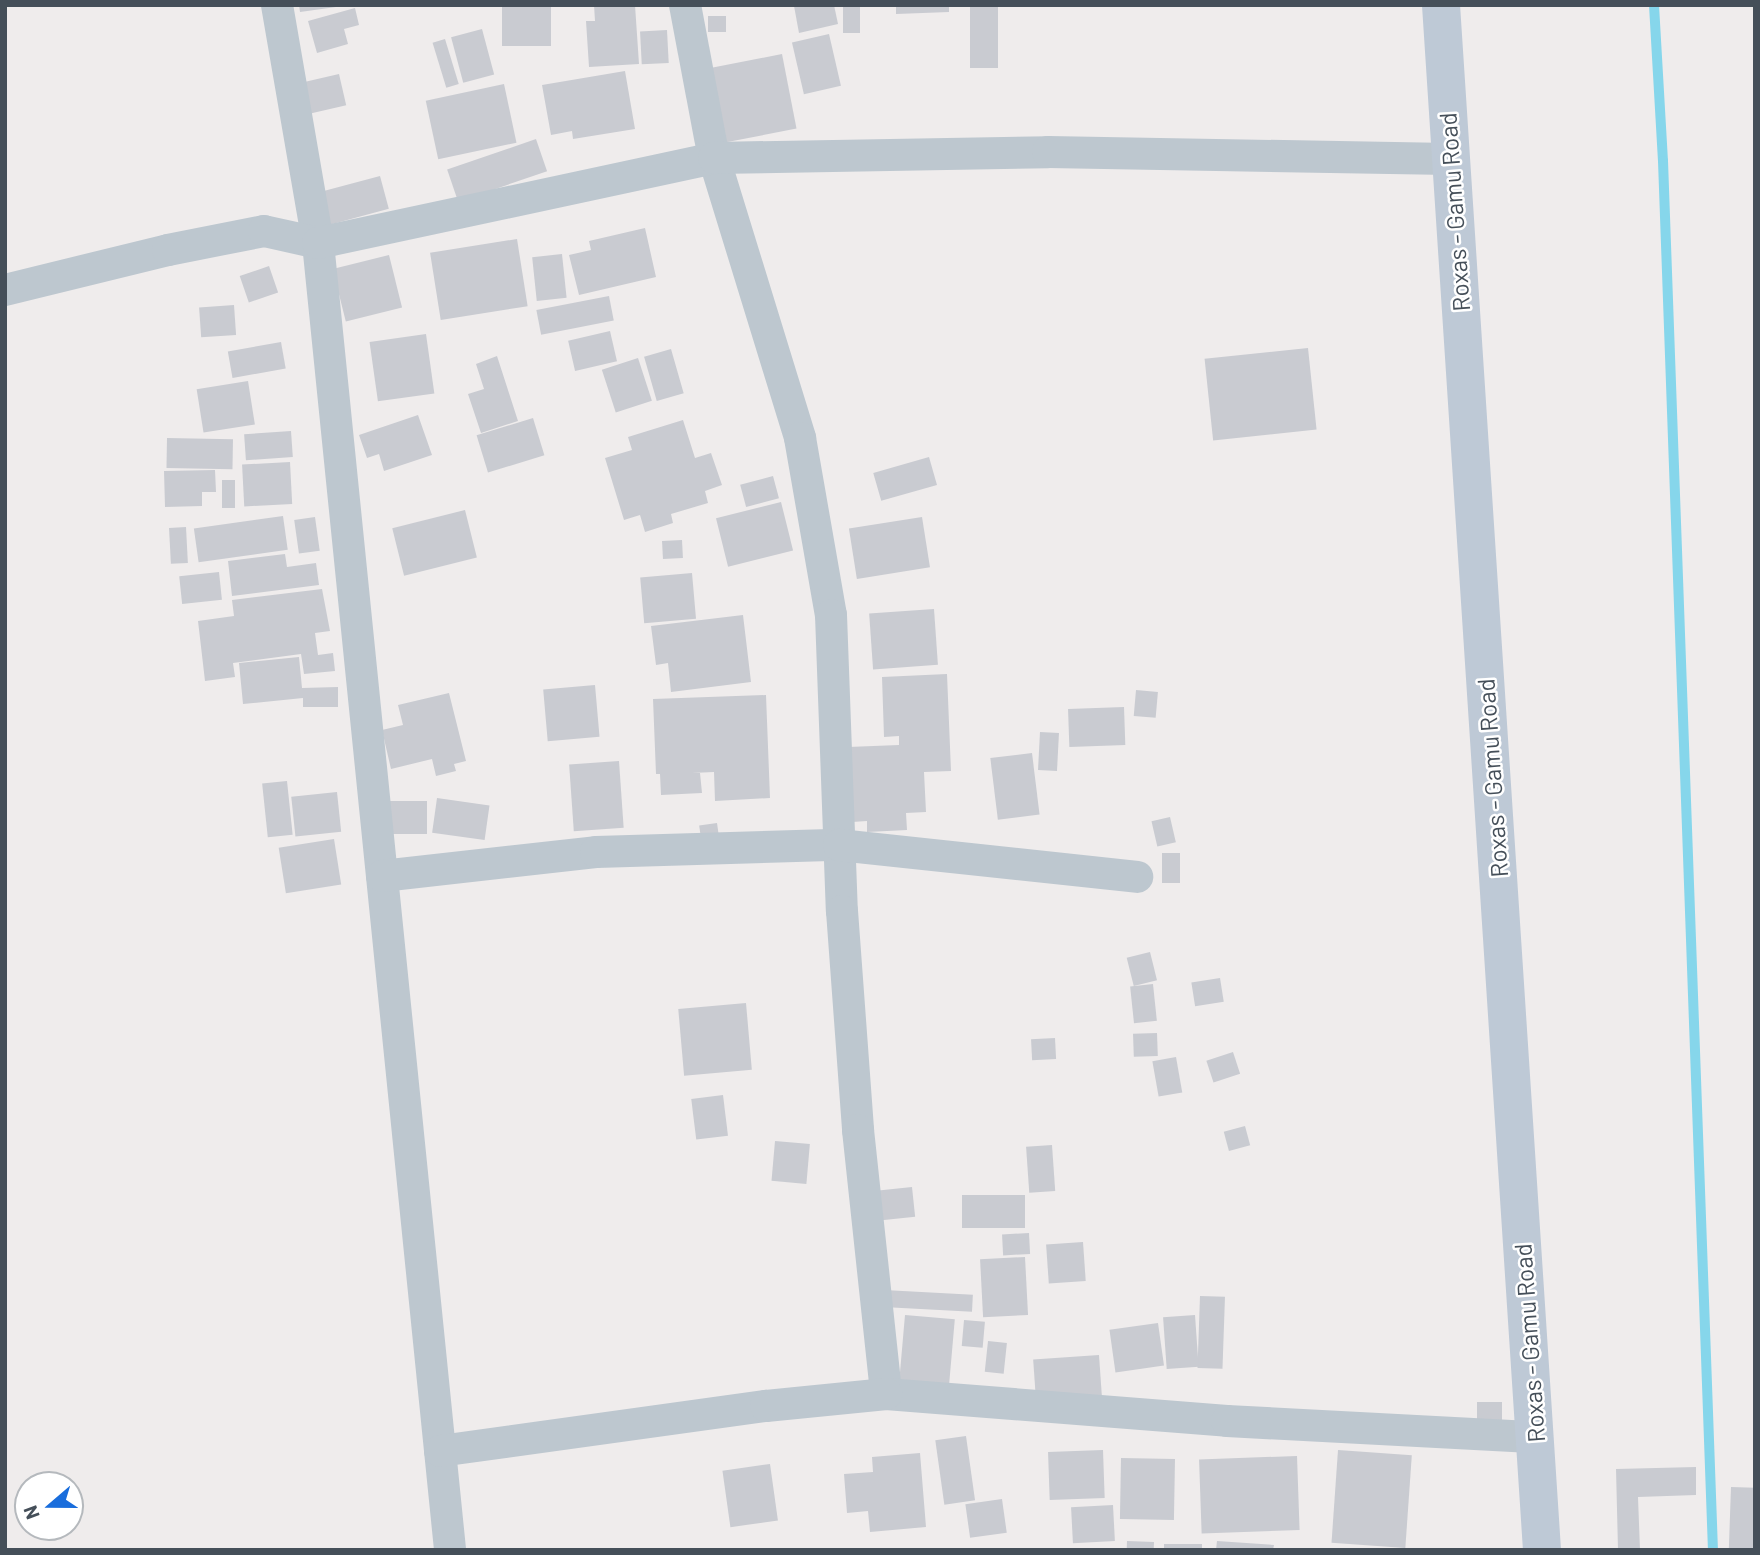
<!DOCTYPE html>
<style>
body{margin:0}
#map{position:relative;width:1760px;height:1555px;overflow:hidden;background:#efecec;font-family:Barlow,sans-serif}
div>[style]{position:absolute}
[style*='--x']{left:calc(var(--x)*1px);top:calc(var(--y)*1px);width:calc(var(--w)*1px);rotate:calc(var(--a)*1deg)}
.stream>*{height:10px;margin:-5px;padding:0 5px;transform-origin:5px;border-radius:5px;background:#86d6eb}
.building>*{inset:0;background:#c9cbd1;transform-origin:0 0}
.minor>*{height:32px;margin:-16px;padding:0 16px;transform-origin:16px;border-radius:16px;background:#bdc7cf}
.secondary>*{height:38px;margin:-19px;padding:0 19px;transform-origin:19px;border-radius:19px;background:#bec9d6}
span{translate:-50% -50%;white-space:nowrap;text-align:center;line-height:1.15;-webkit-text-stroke:5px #fff;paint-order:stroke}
.street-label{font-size:24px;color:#454f59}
.frame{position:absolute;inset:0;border:7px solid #454f59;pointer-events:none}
.north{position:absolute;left:14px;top:1471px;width:70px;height:70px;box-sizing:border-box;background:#fff;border:2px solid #b5b9bd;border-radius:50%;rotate:250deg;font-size:19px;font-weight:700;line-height:28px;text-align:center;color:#454f59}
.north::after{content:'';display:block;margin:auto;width:24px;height:32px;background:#196ddc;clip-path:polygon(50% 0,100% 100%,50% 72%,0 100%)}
</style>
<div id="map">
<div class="stream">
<i style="--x:1654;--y:5;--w:156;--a:86.7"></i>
<i style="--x:1663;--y:161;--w:1390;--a:87.94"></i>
</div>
<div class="building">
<i style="clip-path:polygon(299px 5px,336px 5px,336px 7px,300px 12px)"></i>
<i style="left:502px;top:5px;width:49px;height:41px"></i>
<i style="clip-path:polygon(594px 5px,635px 5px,639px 64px,589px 67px,586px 21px,595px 21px)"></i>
<i style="clip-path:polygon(834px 5px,838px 24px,799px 33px,794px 6px)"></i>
<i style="left:843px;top:5px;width:17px;height:28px"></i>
<i style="clip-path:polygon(896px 5px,949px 5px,949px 12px,896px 14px)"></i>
<i style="left:970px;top:5px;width:28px;height:63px"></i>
<i style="clip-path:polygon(355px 8px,359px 25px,344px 29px,348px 44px,317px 53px,308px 21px)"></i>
<i style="left:708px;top:16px;width:18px;height:16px"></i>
<i style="left:482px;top:29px;width:47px;height:32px;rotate:75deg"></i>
<i style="left:667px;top:30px;width:33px;height:27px;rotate:87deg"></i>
<i style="left:829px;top:34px;width:53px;height:38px;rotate:77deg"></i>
<i style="left:445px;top:39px;width:47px;height:13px;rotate:73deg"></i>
<i style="left:782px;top:54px;width:76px;height:73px;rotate:79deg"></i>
<i style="clip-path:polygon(625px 71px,635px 129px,573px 139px,572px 131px,551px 135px,542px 85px)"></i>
<i style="left:339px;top:74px;width:32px;height:40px;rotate:77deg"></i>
<i style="left:504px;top:84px;width:60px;height:80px;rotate:78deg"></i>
<i style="left:536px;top:139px;width:34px;height:94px;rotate:71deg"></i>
<i style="left:380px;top:176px;width:34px;height:67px;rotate:75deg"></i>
<i style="clip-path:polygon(645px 228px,656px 277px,579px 295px,569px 255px,591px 250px,589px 241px)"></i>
<i style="left:517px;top:239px;width:68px;height:88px;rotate:81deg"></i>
<i style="left:562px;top:254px;width:44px;height:30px;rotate:84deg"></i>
<i style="left:389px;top:255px;width:54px;height:58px;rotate:76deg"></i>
<i style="left:269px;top:266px;width:28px;height:31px;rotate:71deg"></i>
<i style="left:609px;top:296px;width:25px;height:74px;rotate:79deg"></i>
<i style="left:234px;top:305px;width:30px;height:35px;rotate:86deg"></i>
<i style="left:610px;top:331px;width:31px;height:43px;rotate:77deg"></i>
<i style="left:426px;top:334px;width:60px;height:57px;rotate:82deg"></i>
<i style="left:281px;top:342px;width:27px;height:54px;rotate:80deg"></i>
<i style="left:1308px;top:348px;width:82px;height:104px;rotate:84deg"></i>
<i style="left:671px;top:349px;width:46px;height:28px;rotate:74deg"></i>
<i style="clip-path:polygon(497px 356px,518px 421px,481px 433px,468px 394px,484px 389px,476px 364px)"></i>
<i style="left:638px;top:358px;width:45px;height:38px;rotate:72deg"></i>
<i style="left:248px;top:381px;width:44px;height:52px;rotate:81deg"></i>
<i style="clip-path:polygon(418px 415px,432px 455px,384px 471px,379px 454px,367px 458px,359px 435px)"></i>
<i style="left:533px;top:418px;width:39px;height:59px;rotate:73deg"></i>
<i style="clip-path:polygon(683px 420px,695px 458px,711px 453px,722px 485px,705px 491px,708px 503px,671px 514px,673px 523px,645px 532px,640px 515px,624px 520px,605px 458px,632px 450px,628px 437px)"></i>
<i style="left:291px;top:431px;width:26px;height:47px;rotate:86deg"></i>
<i style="left:167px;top:438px;width:66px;height:30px;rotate:1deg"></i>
<i style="left:929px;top:457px;width:29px;height:58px;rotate:74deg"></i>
<i style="left:290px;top:462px;width:42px;height:48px;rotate:87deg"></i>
<i style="clip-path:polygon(215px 470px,216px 492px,202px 492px,202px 506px,165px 507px,164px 471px)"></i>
<i style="left:773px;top:476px;width:23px;height:34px;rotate:75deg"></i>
<i style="left:222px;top:480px;width:13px;height:28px"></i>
<i style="left:781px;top:502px;width:50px;height:67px;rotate:76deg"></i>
<i style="left:465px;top:510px;width:49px;height:75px;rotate:76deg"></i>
<i style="left:283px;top:516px;width:34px;height:90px;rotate:82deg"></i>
<i style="left:315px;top:517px;width:34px;height:21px;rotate:82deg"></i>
<i style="left:922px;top:517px;width:51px;height:74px;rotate:81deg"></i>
<i style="left:186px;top:527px;width:36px;height:17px;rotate:87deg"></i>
<i style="left:682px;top:540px;width:18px;height:20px;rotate:87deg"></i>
<i style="clip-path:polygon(285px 554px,287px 567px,316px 563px,319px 585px,232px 596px,228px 561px)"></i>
<i style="left:219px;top:572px;width:28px;height:40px;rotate:84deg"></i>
<i style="left:692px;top:573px;width:46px;height:52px;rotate:85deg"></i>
<i style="clip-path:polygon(322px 589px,330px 631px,315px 633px,318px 655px,333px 653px,335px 671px,304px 674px,301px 654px,233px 663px,235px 677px,205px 681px,198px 621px,234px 616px,232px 600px)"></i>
<i style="left:934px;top:609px;width:56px;height:65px;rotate:86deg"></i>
<i style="clip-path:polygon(743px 615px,751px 682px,671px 692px,668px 663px,656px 665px,651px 626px)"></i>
<i style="clip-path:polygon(299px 657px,302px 688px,338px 687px,338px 707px,303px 707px,303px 698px,243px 704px,239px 663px)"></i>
<i style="clip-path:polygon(947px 674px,951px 771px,924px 772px,926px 812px,906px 813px,907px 830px,867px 832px,867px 821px,852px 822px,848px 747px,899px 745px,899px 736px,884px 737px,882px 677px)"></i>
<i style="left:595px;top:685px;width:52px;height:52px;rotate:85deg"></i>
<i style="left:1136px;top:690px;width:22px;height:26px;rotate:5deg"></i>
<i style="clip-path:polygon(449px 693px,466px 761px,454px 764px,456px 771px,436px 776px,432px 759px,391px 769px,382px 730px,403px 725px,398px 705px)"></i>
<i style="clip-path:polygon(766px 695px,770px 798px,715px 801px,714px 772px,692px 773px,700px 773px,702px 793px,661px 795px,660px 774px,656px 774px,653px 699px)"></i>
<i style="left:1124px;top:707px;width:38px;height:56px;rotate:88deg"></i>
<i style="left:1040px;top:732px;width:19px;height:38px;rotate:3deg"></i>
<i style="left:1032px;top:753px;width:62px;height:42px;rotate:83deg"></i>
<i style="left:619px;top:761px;width:67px;height:50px;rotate:86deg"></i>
<i style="left:287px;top:781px;width:54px;height:25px;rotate:84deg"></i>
<i style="left:337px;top:792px;width:40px;height:46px;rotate:84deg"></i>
<i style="left:437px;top:798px;width:53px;height:35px;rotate:8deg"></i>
<i style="left:389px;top:801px;width:38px;height:33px"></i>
<i style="left:1170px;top:817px;width:26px;height:19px;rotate:77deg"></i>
<i style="left:717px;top:823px;width:21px;height:18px;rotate:82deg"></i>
<i style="left:334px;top:839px;width:46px;height:56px;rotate:81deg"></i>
<i style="left:1162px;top:853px;width:18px;height:30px"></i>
<i style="left:1150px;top:952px;width:29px;height:24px;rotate:76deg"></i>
<i style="left:1220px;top:978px;width:24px;height:29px;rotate:81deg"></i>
<i style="left:1153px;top:984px;width:37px;height:23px;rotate:84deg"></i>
<i style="left:746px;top:1003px;width:67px;height:68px;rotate:85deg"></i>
<i style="left:1157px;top:1033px;width:23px;height:24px;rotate:88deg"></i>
<i style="left:1055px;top:1038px;width:21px;height:24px;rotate:87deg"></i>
<i style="left:1233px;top:1052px;width:23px;height:28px;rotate:72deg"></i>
<i style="left:1176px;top:1057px;width:36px;height:24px;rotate:80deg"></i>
<i style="left:723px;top:1095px;width:41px;height:32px;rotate:83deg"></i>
<i style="left:1245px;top:1126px;width:20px;height:22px;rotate:75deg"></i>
<i style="left:775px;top:1141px;width:35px;height:40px;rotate:5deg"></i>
<i style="left:1052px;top:1145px;width:46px;height:26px;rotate:86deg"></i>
<i style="left:912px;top:1187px;width:30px;height:48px;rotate:84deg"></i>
<i style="left:962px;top:1195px;width:63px;height:33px"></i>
<i style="left:1029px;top:1233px;width:21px;height:27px;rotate:87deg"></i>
<i style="left:1083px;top:1242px;width:39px;height:37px;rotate:86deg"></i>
<i style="left:1025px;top:1257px;width:58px;height:45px;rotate:87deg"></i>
<i style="left:884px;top:1290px;width:89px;height:17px;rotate:3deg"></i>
<i style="left:1200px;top:1296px;width:25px;height:72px;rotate:2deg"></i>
<i style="left:905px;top:1315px;width:50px;height:75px;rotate:5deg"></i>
<i style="left:1195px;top:1315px;width:52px;height:32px;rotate:86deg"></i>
<i style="left:964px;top:1320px;width:21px;height:26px;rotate:5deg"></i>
<i style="left:1158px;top:1323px;width:43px;height:49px;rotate:82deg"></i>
<i style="left:988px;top:1341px;width:19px;height:31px;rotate:6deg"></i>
<i style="left:1099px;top:1355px;width:41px;height:66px;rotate:86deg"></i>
<i style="left:1477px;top:1402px;width:25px;height:20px"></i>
<i style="left:966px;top:1436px;width:65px;height:31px;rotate:82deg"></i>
<i style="left:1103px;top:1450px;width:48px;height:55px;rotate:88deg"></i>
<i style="left:1338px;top:1450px;width:74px;height:93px;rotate:4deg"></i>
<i style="clip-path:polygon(920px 1453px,926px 1527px,870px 1532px,868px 1511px,847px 1513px,844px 1474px,873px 1472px,872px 1457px)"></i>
<i style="left:1297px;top:1456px;width:74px;height:98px;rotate:88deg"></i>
<i style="left:1121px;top:1458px;width:54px;height:61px;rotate:1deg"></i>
<i style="left:770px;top:1464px;width:57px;height:48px;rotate:82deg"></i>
<i style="clip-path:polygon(1696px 1467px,1696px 1495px,1638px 1497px,1640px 1550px,1618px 1550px,1616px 1469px)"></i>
<i style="left:1731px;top:1487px;width:24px;height:63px;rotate:2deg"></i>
<i style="left:1002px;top:1499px;width:34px;height:37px;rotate:82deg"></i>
<i style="left:1113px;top:1505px;width:36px;height:42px;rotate:87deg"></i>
<i style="left:1127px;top:1541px;width:27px;height:9px;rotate:2deg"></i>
<i style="clip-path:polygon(1217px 1541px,1274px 1545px,1273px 1550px,1216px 1550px)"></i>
<i style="left:1164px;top:1544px;width:38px;height:6px"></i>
</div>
<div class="minor">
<i style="--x:277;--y:5;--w:242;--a:80.2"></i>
<i style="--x:318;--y:243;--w:1314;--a:84.23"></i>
<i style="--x:685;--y:5;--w:156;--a:79.3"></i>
<i style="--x:714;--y:158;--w:293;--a:72.9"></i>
<i style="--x:800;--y:438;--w:180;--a:80.1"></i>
<i style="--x:831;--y:615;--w:296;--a:87.9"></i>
<i style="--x:842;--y:911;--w:220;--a:85.8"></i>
<i style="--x:858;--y:1130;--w:265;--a:83.9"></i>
<i style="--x:886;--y:1394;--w:342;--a:4.5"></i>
<i style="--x:1227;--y:1421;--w:308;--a:3"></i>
<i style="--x:5;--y:290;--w:168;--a:-13.8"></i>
<i style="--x:168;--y:250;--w:98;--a:-11.2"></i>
<i style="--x:264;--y:231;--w:55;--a:12.5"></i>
<i style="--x:318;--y:243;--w:405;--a:-12.1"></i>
<i style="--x:714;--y:158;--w:334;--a:-1"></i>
<i style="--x:1048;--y:152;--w:402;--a:1"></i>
<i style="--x:382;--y:876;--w:215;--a:-6.4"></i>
<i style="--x:596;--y:852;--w:243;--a:-1.7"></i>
<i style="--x:839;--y:845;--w:300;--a:6.1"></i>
<i style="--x:440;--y:1451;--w:329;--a:-7.9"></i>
<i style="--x:766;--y:1406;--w:121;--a:-5.7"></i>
</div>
<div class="secondary">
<i style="--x:1441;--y:5;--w:1548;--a:86.26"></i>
</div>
<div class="street-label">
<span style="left:1454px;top:212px;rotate:-94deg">Roxas - Gamu Road</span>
<span style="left:1492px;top:778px;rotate:-94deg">Roxas - Gamu Road</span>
<span style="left:1529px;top:1343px;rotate:-94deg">Roxas - Gamu Road</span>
</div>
<div class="frame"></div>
<div class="north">N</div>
</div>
